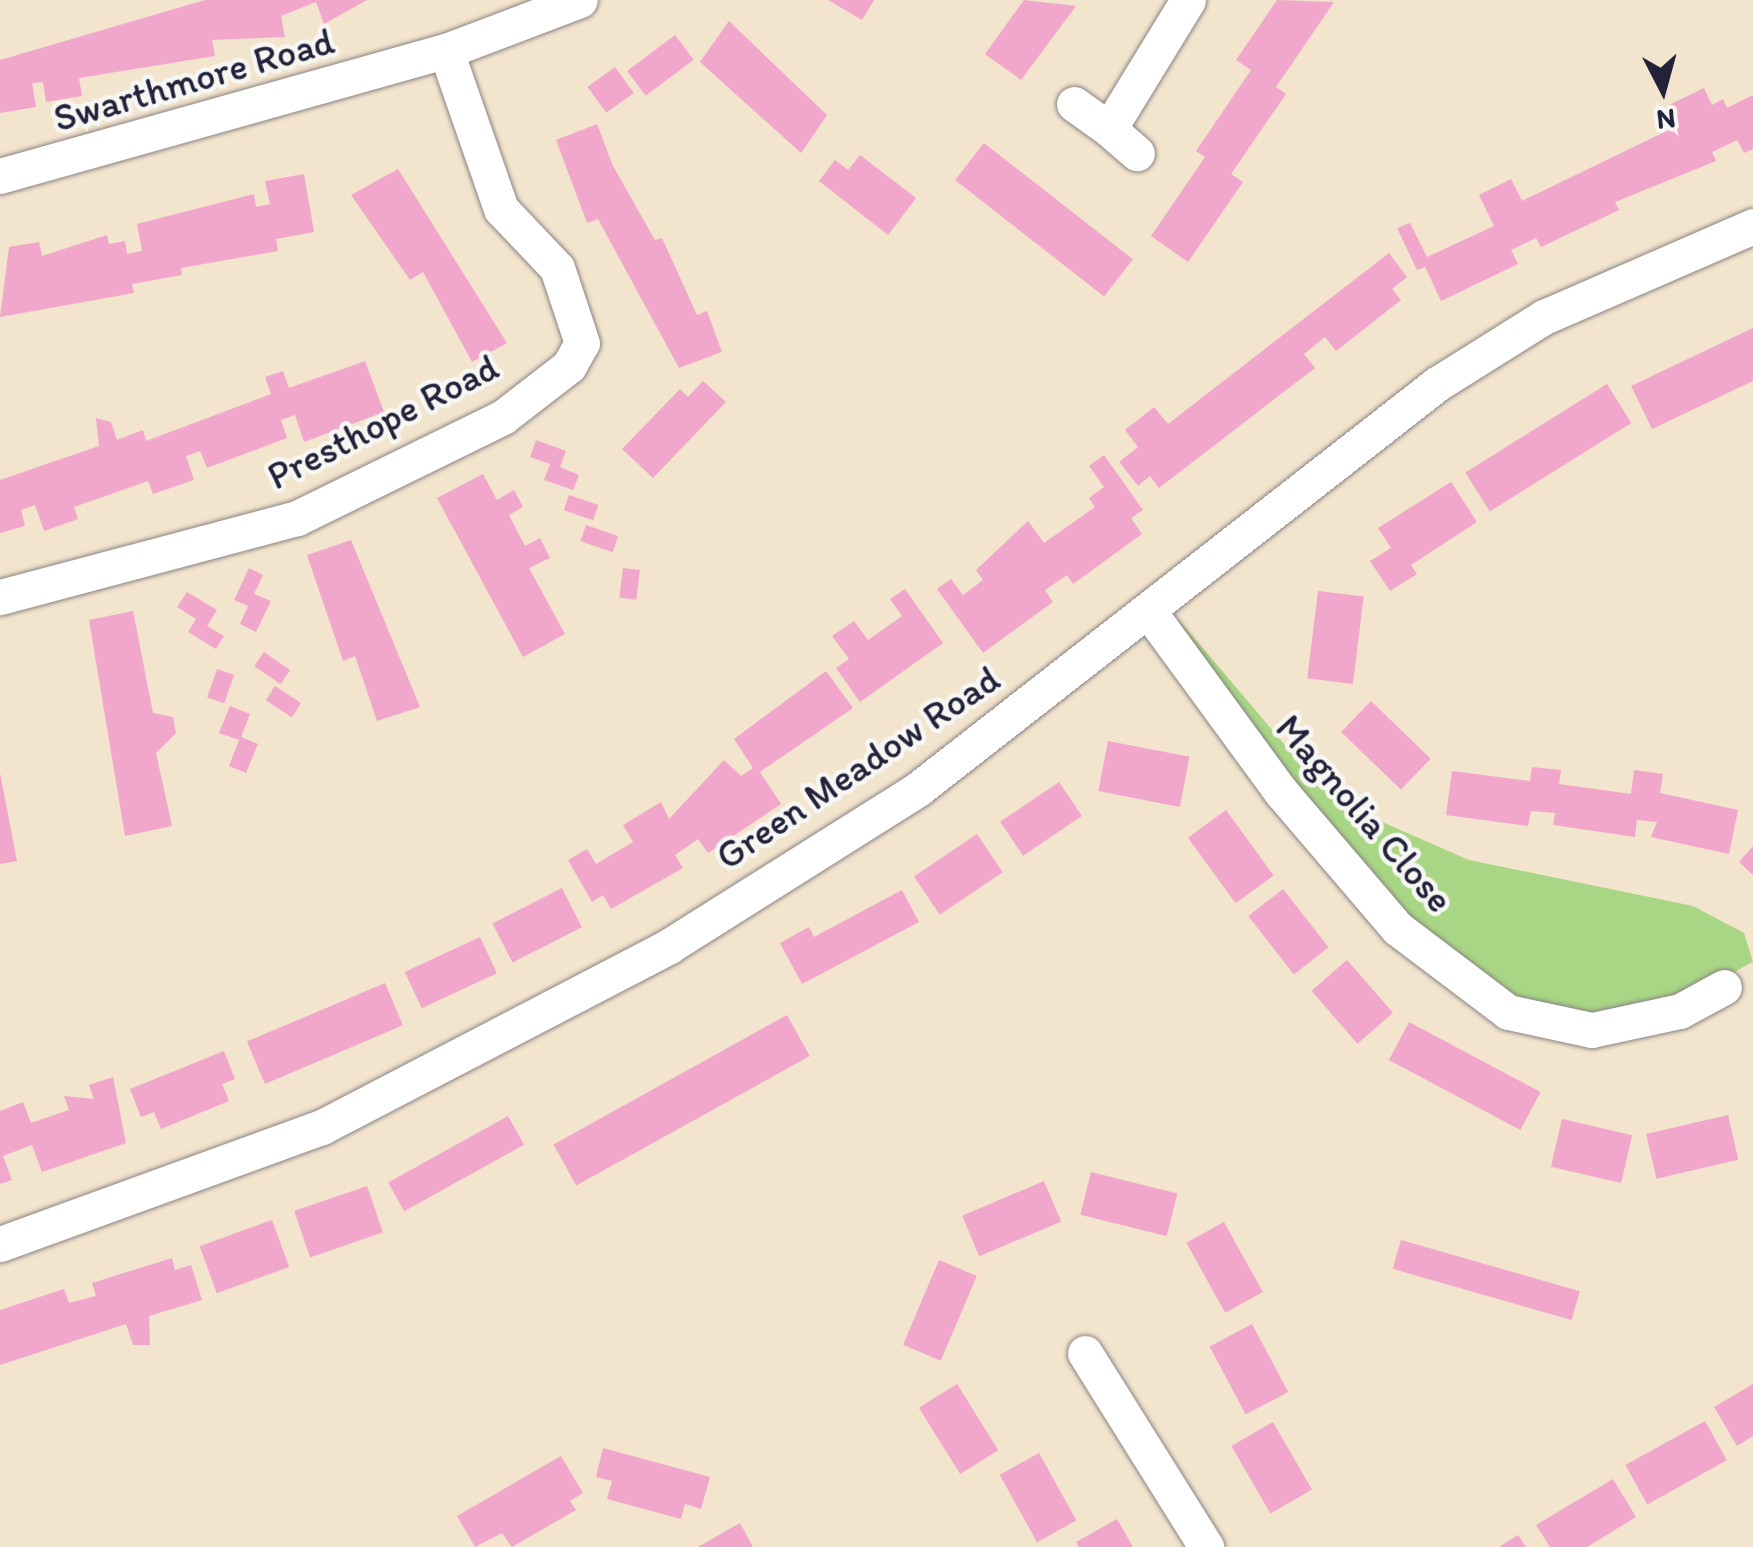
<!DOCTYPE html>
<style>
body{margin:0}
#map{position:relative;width:1753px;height:1547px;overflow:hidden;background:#f3e4cd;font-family:Itim,sans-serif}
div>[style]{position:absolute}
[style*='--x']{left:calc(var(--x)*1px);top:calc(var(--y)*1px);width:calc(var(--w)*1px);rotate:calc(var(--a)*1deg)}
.green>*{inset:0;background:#a8d684}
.building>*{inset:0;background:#f0a7cb;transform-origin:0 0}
.roads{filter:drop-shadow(0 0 2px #8a8384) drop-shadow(0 0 2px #8a8384)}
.street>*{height:35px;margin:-17.5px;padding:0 17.5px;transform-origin:17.5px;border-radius:17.5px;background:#fff}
span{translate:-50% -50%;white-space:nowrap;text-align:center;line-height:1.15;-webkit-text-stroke:9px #f6f6f2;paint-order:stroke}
.street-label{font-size:38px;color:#22223b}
.north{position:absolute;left:1613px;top:40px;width:100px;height:100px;-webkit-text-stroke:8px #f6f6f2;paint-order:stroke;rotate:174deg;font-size:28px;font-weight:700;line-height:40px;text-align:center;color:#22223b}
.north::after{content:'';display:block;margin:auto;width:35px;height:45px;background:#22223b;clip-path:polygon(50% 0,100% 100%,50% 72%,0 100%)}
</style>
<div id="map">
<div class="green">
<i style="clip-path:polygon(1179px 620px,1295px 757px,1382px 822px,1469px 860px,1693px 906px,1744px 933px,1753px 962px,1680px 1000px,1592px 1019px,1507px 1000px,1401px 921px,1170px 630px)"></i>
</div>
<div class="building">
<i style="clip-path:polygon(205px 0,367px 0,324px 24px,316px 2px,281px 16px,285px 37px,212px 40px,215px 56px,79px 78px,82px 96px,46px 102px,43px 82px,32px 83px,36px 107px,0 113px,0 60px)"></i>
<i style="clip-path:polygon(828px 0,874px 0,862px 20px)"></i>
<i style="clip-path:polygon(1024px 0,1076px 6px,1021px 80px,985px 54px)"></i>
<i style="clip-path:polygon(1277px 0,1334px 2px,1276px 87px,1286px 94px,1231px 174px,1243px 182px,1188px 262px,1151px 236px,1205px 157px,1196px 151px,1251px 70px,1236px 60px)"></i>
<i style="clip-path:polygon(729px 21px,827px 115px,801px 153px,700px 62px)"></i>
<i style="left:675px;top:35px;width:31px;height:60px;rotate:53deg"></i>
<i style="left:615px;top:67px;width:32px;height:34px;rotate:54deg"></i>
<i style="clip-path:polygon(1704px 88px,1712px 105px,1723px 99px,1727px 108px,1753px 95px,1753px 149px,1744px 153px,1737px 140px,1712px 152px,1716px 161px,1615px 202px,1619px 210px,1541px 247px,1536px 238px,1511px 250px,1518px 264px,1441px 301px,1425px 267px,1417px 270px,1397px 228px,1410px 223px,1427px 257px,1494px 226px,1479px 195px,1511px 179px,1522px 201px,1679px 125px,1669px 105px)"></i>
<i style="clip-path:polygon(597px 124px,613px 166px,655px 240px,662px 238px,697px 315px,707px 311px,722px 352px,679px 368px,598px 219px,587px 223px,556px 140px)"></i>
<i style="left:984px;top:143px;width:189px;height:47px;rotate:38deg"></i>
<i style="clip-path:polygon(860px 155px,916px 198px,888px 235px,819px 181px,835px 160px,848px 170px)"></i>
<i style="clip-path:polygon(398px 169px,507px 343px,472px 362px,423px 272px,410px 280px,351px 195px)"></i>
<i style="clip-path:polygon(304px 174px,314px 232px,276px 239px,278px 251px,181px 268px,182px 275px,132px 284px,134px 293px,0 317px,9px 247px,39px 242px,42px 256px,107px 235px,109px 244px,125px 241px,127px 254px,142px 251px,137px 224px,254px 194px,256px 207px,270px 204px,265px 181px)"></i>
<i style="clip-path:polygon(1389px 253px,1407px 277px,1392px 289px,1401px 300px,1336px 351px,1325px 337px,1304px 354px,1315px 368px,1159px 488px,1150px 476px,1138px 486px,1119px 462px,1138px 447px,1125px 430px,1154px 407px,1168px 424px)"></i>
<i style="clip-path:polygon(1753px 328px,1753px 381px,1652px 429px,1631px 386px)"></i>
<i style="clip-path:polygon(365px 361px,384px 412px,304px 442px,295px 415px,281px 420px,287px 438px,207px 468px,200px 451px,186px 456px,194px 480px,153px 494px,148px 481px,74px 507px,78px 519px,44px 531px,35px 505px,21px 510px,25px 526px,0 533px,0 480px,99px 446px,96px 418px,111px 422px,117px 440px,143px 430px,146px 441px,271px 394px,265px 377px,283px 371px,289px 388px)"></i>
<i style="clip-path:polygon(703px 381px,726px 402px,653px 478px,622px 449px,680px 389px,688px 397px)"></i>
<i style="left:1607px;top:384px;width:46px;height:167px;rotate:58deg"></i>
<i style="clip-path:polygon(536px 440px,566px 451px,560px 467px,579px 475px,573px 490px,544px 480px,550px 464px,530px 457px)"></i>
<i style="clip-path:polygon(1104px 455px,1143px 510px,1131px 518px,1142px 534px,1073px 584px,1067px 575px,1045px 590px,1053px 602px,983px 653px,937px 589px,951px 579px,963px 595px,983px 580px,976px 570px,1028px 521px,1044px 543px,1095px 507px,1089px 498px,1104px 487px,1089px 466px)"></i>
<i style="clip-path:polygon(483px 474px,497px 500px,514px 490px,523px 507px,509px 515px,525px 546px,540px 538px,550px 558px,529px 568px,565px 634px,523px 657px,437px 498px)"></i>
<i style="clip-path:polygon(1451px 482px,1477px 522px,1411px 565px,1417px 574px,1390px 591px,1370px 561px,1391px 548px,1378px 528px)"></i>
<i style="left:569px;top:495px;width:31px;height:16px;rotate:19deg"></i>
<i style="left:586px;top:525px;width:34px;height:17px;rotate:19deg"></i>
<i style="clip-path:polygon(351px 540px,420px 707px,377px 721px,355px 656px,343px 661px,307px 555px)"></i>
<i style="clip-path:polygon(249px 568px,263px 575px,254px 594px,271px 601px,256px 632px,240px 624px,248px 606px,234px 600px)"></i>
<i style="left:623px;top:568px;width:17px;height:30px;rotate:7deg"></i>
<i style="clip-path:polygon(905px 589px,943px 643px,860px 702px,836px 668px,849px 659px,832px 636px,854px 621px,868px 640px,902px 616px,890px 599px)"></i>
<i style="left:1318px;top:591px;width:46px;height:88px;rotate:7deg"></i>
<i style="clip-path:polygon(187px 592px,217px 610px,207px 626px,224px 636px,216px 649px,188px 632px,196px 619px,177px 607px)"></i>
<i style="clip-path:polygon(133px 611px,153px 713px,173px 717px,176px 733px,156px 753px,172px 826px,125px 836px,89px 620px)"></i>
<i style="left:264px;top:652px;width:32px;height:17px;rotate:35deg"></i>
<i style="left:217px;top:669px;width:18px;height:30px;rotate:19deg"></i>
<i style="clip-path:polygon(826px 671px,853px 708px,760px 772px,781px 804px,708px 853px,698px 839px,688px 846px,675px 855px,683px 868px,611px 909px,603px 895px,592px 902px,568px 860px,587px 849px,596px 864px,633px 842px,623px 825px,661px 802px,669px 819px,724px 760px,741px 776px,753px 768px,734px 739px)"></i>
<i style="left:275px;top:686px;width:31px;height:17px;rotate:33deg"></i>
<i style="left:1371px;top:701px;width:83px;height:43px;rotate:44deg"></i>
<i style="clip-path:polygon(230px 706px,250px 714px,241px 737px,258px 744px,246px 773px,229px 766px,239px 740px,219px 733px)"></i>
<i style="left:1108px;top:741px;width:83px;height:51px;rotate:11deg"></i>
<i style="clip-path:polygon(1532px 767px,1561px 770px,1559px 784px,1631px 794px,1634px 770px,1663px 774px,1660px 793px,1738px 810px,1729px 854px,1651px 837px,1657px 822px,1637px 820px,1635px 837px,1553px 825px,1555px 813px,1531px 811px,1528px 826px,1446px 815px,1452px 771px,1530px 781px)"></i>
<i style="clip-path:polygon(0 773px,17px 861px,0 864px)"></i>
<i style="left:1059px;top:782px;width:41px;height:71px;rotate:56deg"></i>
<i style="left:1226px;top:810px;width:81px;height:47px;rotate:54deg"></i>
<i style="left:977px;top:834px;width:46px;height:76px;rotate:56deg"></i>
<i style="clip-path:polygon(1753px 846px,1753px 875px,1739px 862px)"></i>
<i style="left:562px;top:888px;width:44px;height:78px;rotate:63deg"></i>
<i style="left:1283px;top:889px;width:74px;height:44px;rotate:52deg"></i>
<i style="clip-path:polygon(902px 890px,919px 922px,802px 984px,780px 943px,809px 927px,814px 937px)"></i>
<i style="left:480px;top:937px;width:40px;height:83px;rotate:65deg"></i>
<i style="left:1347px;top:960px;width:70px;height:47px;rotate:49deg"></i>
<i style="left:385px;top:983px;width:46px;height:150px;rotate:67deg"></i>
<i style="left:787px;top:1015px;width:47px;height:267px;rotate:61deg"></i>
<i style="left:1409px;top:1022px;width:149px;height:43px;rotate:28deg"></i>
<i style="clip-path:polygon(224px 1051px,235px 1079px,222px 1084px,229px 1101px,161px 1129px,154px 1112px,141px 1117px,130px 1089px)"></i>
<i style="clip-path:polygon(113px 1077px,126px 1143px,42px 1172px,32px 1145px,3px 1156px,12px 1180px,0 1184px,0 1111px,23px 1102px,31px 1123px,69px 1110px,64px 1096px,94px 1099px,89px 1085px)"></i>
<i style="left:1728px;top:1115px;width:46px;height:84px;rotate:77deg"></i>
<i style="left:508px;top:1116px;width:33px;height:137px;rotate:61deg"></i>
<i style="left:1562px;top:1119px;width:72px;height:49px;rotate:13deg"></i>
<i style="left:1091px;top:1172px;width:89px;height:44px;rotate:14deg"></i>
<i style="left:1044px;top:1181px;width:44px;height:89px;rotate:67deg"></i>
<i style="left:367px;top:1186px;width:49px;height:77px;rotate:71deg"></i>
<i style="left:272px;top:1220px;width:50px;height:77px;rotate:70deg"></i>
<i style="left:1224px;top:1222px;width:80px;height:43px;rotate:61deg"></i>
<i style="left:1401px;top:1240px;width:186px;height:30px;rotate:16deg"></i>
<i style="clip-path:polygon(172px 1258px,175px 1270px,191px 1265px,202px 1300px,149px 1316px,150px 1345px,133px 1345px,126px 1324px,0 1365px,0 1310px,64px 1289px,69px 1303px,96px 1296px,92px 1283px)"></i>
<i style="left:939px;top:1260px;width:41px;height:92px;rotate:23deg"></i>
<i style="left:1252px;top:1324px;width:77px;height:48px;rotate:62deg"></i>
<i style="left:957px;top:1384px;width:78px;height:45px;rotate:58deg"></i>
<i style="clip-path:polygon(1753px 1384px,1753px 1436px,1737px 1446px,1714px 1407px)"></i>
<i style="left:1705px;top:1421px;width:45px;height:91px;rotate:61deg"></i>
<i style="left:1273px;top:1422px;width:78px;height:48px;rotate:60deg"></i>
<i style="clip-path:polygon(603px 1448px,710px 1477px,701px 1509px,685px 1504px,681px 1519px,607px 1499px,612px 1481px,596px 1477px)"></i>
<i style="left:1039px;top:1453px;width:77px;height:45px;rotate:61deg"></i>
<i style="clip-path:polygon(561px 1456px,583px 1493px,570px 1501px,576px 1510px,512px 1547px,502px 1533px,475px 1547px,457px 1516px)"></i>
<i style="clip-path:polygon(1613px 1479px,1636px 1517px,1587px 1547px,1550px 1547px,1536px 1525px)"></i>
<i style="clip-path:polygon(1117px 1519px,1133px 1547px,1079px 1547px,1076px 1542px)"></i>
<i style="clip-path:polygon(740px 1523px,753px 1547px,698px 1547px)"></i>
<i style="clip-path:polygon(1518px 1535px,1526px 1547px,1499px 1547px)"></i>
</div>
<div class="roads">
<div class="street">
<i style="--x:1074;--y:104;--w:43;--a:35.5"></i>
<i style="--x:1109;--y:129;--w:151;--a:-58.5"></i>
<i style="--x:1109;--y:129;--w:37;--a:41"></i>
<i style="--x:0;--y:176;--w:463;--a:-15.7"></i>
<i style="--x:446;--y:51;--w:143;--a:-20.8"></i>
<i style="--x:0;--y:597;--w:307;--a:-14.9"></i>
<i style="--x:297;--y:518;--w:229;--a:-26.1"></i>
<i style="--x:503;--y:417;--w:83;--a:-37.7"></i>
<i style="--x:569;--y:366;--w:26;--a:-61"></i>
<i style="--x:582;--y:343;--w:79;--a:-108.4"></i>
<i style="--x:557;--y:268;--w:81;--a:-133.5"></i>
<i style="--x:501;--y:209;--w:167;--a:-109.2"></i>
<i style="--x:1150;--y:613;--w:222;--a:53.8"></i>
<i style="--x:1281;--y:792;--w:179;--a:49.5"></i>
<i style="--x:1397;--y:928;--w:139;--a:37.1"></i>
<i style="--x:1508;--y:1012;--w:86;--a:12.1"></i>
<i style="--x:1592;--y:1030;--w:90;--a:-12.2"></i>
<i style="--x:1680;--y:1011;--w:50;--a:-28.6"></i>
<i style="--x:0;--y:1244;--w:343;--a:-20"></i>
<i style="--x:322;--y:1127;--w:391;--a:-27.5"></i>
<i style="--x:669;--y:946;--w:294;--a:-32.2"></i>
<i style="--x:918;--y:789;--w:658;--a:-37.97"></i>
<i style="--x:1437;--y:384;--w:126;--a:-32.1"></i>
<i style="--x:1544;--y:317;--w:228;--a:-23.5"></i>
<i style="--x:1085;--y:1353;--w:229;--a:58"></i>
</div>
</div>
<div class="street-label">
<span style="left:194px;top:80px;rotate:-16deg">Swarthmore Road</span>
<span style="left:383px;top:422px;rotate:-27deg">Presthope Road</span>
<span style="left:858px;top:768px;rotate:-34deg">Green Meadow Road</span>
<span style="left:1364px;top:814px;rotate:49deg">Magnolia Close</span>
</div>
<div class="north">N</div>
</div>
